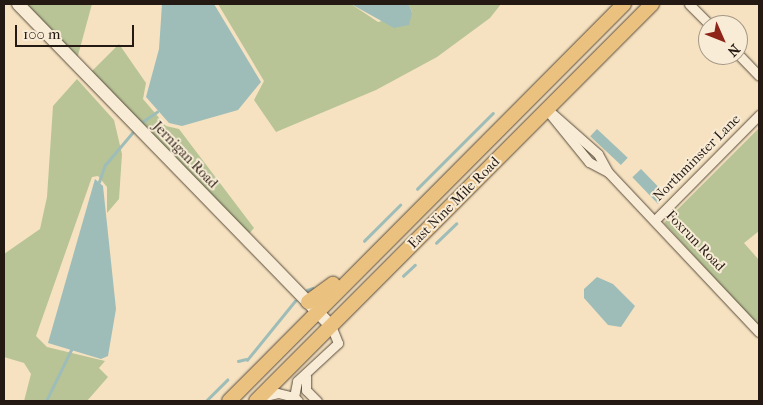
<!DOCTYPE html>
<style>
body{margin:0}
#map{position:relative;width:763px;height:405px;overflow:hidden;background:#f6e2c0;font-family:"IM FELL French Canon",serif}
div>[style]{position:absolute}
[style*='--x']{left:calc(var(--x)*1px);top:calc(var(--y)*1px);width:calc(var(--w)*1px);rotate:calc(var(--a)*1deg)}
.green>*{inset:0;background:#b8c496}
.water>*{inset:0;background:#9ebdb9;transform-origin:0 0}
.stream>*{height:2.5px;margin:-1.25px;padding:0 1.25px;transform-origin:1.25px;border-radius:1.25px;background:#9ebdb9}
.roads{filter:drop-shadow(0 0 1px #584c3e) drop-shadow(0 0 1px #584c3e)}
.street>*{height:9px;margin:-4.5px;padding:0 4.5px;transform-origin:4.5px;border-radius:4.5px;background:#f9ecd6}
.secondary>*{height:12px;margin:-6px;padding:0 6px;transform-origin:6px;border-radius:6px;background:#f9ecd6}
.primary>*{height:14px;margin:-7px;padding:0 7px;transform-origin:7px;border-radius:7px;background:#ebc180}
span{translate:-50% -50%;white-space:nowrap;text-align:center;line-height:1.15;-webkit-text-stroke:4px #f9ecd6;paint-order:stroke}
.street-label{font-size:14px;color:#241a13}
.frame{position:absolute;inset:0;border:5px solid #241a13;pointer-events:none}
.north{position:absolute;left:698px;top:15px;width:50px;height:50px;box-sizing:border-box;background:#f9ecd6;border:1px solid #a49888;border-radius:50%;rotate:134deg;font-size:14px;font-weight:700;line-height:20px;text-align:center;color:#241a13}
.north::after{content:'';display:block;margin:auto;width:18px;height:22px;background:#8f2418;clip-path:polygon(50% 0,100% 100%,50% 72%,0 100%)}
.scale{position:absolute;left:15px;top:25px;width:119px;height:22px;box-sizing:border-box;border:2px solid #241a13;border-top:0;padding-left:6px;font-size:15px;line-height:18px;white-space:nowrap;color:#241a13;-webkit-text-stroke:4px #f9ecd6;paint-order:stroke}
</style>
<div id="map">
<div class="green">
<i style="clip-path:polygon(24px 4px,92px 4px,77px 59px)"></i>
<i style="clip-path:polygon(218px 4px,351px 4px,378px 22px,412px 13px,409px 4px,501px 4px,490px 18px,437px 57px,376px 90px,276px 132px,254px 100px,264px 81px)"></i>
<i style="clip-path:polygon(119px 44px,146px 83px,143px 99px,166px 126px,179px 129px,254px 228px,247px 236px,90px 73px)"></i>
<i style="clip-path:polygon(77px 79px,114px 120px,122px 154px,119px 199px,107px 213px,107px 187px,98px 176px,92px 177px,36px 336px,47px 347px,105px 361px,99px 368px,108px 377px,87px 401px,24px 401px,31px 374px,24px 363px,4px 357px,4px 254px,40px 229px,47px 197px,53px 106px)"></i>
<i style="clip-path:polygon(759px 128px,759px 231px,744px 243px,759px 260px,759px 326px,664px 223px)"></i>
</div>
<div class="water">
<i style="clip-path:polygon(162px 4px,214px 4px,261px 82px,238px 110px,182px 126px,169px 123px,146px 97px,159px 49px)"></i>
<i style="clip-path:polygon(351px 4px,409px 4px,412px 13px,409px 25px,394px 28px)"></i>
<i style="left:597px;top:129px;width:42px;height:10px;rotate:43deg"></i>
<i style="left:641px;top:169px;width:37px;height:12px;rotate:46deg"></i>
<i style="clip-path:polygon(95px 179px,103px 186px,116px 309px,108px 356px,101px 359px,48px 343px)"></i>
<i style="clip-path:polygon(597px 277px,613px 284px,635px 306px,621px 327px,608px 325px,584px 298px,584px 289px)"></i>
</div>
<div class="stream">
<i style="--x:142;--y:122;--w:18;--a:-34"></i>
<i style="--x:99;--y:182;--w:18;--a:-71"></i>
<i style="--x:105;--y:165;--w:42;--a:-49.8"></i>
<i style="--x:417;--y:189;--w:107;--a:-45"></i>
<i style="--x:364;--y:241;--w:51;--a:-45"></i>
<i style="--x:436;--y:243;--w:28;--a:-44"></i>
<i style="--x:403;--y:276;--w:16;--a:-43"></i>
<i style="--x:307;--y:290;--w:6;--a:-18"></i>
<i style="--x:247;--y:360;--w:76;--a:-50.9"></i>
<i style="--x:238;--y:361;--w:8;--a:-14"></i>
<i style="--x:46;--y:401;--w:57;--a:-63.9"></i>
<i style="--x:206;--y:401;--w:30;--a:-45"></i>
</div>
<div class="roads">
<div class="street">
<i style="--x:689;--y:4;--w:30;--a:45"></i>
<i style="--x:738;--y:54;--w:30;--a:46"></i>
<i style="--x:547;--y:109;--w:68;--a:41.4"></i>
<i style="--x:598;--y:154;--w:21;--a:61"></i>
<i style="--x:608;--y:172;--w:220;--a:46.7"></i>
<i style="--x:550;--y:114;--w:62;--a:50.9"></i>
<i style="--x:589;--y:162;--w:21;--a:28"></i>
<i style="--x:655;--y:220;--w:148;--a:-45.3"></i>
<i style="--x:306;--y:376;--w:14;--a:90"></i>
<i style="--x:306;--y:390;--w:16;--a:45"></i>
<i style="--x:262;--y:397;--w:16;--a:-14"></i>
<i style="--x:278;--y:393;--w:16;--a:14"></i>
<i style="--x:298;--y:401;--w:6;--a:-135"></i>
<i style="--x:294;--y:397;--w:16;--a:-79"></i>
<i style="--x:297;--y:381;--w:56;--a:-42.8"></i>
<i style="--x:338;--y:343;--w:18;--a:-112"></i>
</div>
<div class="secondary">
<i style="--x:18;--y:4;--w:449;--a:45.8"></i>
</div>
<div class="primary">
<i style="--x:308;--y:302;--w:31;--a:-36"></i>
<i style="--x:229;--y:401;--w:560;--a:-45.14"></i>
<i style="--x:256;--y:401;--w:561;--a:-45.07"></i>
</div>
</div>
<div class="street-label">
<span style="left:185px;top:155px;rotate:46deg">Jernigan Road</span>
<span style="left:697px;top:158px;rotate:-45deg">Northminster Lane</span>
<span style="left:454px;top:203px;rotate:-45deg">East Nine Mile Road</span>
<span style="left:695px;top:241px;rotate:46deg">Foxrun Road</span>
</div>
<div class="frame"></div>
<div class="north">N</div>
<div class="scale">100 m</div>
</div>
